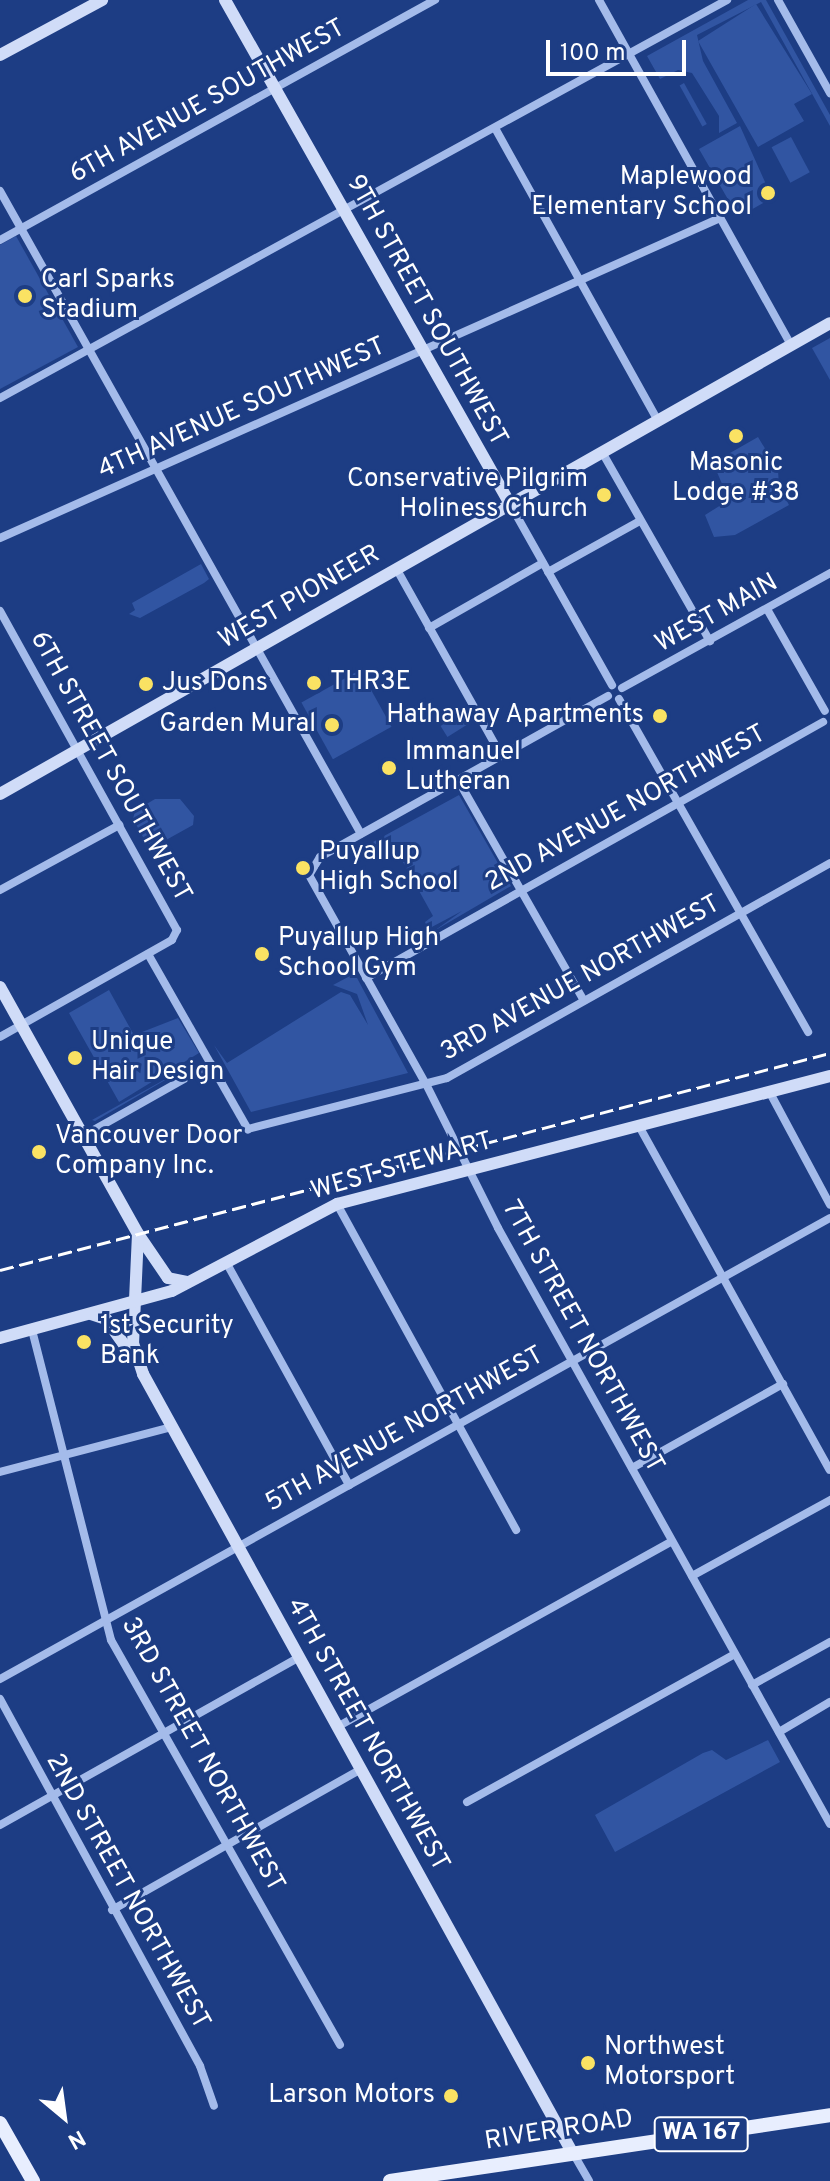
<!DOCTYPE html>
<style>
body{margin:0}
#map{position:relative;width:830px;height:2181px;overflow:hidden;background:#1d3d84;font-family:Overpass,sans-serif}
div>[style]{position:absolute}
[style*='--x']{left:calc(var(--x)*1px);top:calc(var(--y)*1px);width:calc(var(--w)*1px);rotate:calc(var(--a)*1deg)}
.green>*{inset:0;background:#3155a2;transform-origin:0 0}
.street>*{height:8px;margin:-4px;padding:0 4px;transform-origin:4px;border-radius:4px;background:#a4bbea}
.secondary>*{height:12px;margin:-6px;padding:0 6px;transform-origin:6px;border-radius:6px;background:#d0dcf8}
.primary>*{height:14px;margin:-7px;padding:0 7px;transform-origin:7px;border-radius:7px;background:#e8eefe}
.rail>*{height:3px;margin-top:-1.5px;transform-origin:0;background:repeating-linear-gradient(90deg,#fff 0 14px,transparent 0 20px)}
.dots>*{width:22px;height:22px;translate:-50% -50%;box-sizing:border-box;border:4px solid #1d3d84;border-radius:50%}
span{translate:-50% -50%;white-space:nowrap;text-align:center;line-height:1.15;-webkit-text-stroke:6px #1d3d84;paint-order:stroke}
.shield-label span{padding:2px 6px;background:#1d3d84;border:2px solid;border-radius:6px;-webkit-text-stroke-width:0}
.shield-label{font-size:24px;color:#fff;font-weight:700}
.street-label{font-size:26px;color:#fff}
.poi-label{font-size:26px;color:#fff}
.right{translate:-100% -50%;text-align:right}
.left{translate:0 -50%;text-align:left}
.north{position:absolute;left:24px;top:2077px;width:80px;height:80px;-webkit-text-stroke:6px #1d3d84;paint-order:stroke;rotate:151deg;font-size:22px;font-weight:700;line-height:32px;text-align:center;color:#fff}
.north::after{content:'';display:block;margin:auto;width:28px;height:36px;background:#fff;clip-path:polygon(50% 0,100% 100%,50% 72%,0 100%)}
.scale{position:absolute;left:546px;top:40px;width:140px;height:36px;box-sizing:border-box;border:4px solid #fff;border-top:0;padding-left:10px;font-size:24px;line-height:28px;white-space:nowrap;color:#fff;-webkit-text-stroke:6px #1d3d84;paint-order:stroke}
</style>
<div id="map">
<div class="green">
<i style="clip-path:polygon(748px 0,766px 0,830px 115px,830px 126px,761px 2px,697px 35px,703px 61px,737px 123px,719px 133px,719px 116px,692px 73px,678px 70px,660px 79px,647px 56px)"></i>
<i style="clip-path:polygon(756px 4px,812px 94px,794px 104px,804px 121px,758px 147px,698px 41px)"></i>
<i style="left:684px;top:83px;width:47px;height:5px;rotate:61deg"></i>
<i style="clip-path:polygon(740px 126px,769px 191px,762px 196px,765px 202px,742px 215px,737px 215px,699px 149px)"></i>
<i style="left:791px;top:137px;width:40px;height:22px;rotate:62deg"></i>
<i style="clip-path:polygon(16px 236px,78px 347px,0 389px,0 245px)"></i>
<i style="clip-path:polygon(830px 338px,830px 380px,812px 348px)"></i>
<i style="clip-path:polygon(758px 437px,778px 470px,779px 486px,789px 505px,735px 535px,714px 537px,705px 515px,729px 500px,710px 456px,716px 461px)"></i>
<i style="clip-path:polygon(201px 564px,209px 579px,204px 583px,140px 618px,129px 614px,135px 610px,132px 603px)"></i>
<i style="left:360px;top:670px;width:65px;height:67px;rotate:61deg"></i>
<i style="left:466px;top:710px;width:13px;height:30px;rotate:58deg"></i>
<i style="clip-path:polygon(459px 795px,511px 886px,434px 931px,462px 911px,428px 929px,425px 922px,433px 916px,393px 844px,376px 847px,373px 842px)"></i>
<i style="clip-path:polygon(180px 799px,194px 816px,193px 825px,157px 845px,147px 844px,133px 819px,135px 811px,155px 799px)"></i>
<i style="clip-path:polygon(350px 976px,357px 978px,408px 1073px,251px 1112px,214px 1045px,227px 1063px,341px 992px,350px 995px,368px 1025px,357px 994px,333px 985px)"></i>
<i style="clip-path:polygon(109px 990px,140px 1046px,137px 1034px,178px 1018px,199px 1053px,119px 1102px,69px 1013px)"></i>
<i style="clip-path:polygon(196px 1062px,95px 1121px,92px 1120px)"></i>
<i style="clip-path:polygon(768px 1740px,780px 1762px,615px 1852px,595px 1815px,703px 1753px,712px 1750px,726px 1760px)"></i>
</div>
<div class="street">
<i style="--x:599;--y:0;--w:395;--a:60.9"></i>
<i style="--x:778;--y:0;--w:107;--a:60.8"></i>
<i style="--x:495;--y:128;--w:335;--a:60.9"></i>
<i style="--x:0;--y:191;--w:737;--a:60.69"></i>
<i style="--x:0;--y:240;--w:497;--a:-28.9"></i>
<i style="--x:0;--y:398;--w:829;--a:-28.7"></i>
<i style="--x:602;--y:452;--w:218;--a:60.3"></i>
<i style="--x:510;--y:504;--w:208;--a:60.6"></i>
<i style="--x:0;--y:538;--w:788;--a:-23.96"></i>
<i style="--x:396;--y:568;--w:214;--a:60.7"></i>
<i style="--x:548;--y:572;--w:105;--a:-29"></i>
<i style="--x:767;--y:609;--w:117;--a:60.4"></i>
<i style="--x:0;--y:611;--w:365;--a:61"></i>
<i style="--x:177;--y:930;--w:11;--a:117"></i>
<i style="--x:172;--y:940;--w:197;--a:150.6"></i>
<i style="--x:429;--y:628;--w:131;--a:-29.7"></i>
<i style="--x:622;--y:688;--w:238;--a:-28.9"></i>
<i style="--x:608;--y:696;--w:330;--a:150.8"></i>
<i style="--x:320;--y:857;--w:21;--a:121"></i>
<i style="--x:309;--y:875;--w:240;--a:60.8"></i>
<i style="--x:426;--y:1084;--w:161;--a:63.4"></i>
<i style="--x:498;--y:1228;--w:682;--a:60.88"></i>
<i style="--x:619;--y:699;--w:383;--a:60.4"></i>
<i style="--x:458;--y:780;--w:254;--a:60.3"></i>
<i style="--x:0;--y:890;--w:136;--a:-28.6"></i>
<i style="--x:148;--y:954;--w:202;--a:60.3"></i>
<i style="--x:248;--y:1129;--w:205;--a:-14.4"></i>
<i style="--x:447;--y:1078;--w:439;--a:-29.3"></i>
<i style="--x:366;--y:978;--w:524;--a:-29.26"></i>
<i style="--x:769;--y:1091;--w:129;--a:61.8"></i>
<i style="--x:639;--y:1126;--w:393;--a:61"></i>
<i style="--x:83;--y:1136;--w:147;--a:-29.4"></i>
<i style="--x:337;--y:1204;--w:372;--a:61.2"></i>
<i style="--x:226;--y:1262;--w:255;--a:61.1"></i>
<i style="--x:32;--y:1330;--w:320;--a:75.7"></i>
<i style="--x:111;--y:1640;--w:465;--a:60.5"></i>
<i style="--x:632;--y:1468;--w:173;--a:-29.1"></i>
<i style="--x:0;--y:1472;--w:177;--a:-14.7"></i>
<i style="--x:692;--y:1576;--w:158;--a:-28.8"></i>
<i style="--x:0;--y:1679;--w:949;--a:-29.05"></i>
<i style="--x:752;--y:1685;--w:89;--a:-28.9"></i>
<i style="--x:0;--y:1699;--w:418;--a:61.4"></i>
<i style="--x:200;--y:2066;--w:42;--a:70.7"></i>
<i style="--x:337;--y:1727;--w:383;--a:-29"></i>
<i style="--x:779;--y:1732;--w:59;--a:-30.5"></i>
<i style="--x:467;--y:1802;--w:306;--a:-28.9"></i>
<i style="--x:0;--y:1825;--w:343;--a:-29.3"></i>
<i style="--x:112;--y:1910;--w:286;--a:-29.5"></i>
<i style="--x:573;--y:2153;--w:32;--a:60"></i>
</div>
<div class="secondary">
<i style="--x:225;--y:0;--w:579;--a:60.51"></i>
<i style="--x:0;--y:55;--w:116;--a:-28.3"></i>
<i style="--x:0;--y:794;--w:954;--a:-29.57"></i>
<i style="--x:0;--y:987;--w:283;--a:60.8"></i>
<i style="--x:138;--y:1234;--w:53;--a:55.7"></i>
<i style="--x:168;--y:1278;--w:19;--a:12"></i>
<i style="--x:138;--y:1234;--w:109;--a:92.6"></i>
<i style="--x:133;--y:1343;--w:33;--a:72"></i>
<i style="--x:143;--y:1374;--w:888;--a:61.13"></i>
<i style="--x:91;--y:1314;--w:16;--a:18"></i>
<i style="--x:106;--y:1319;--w:45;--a:54.9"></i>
<i style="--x:0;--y:1338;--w:178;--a:-15.3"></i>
<i style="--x:172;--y:1291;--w:187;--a:-27.8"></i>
<i style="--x:337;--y:1204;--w:509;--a:-14.55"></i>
</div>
<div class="primary">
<i style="--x:0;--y:2123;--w:67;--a:60.4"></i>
<i style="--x:390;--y:2181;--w:445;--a:-8.5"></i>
</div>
<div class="rail">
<i style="--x:0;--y:1270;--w:858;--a:-14.65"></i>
</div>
<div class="dots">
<i style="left:768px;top:193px;background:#fae263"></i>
<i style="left:25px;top:296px;background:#fae263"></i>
<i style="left:736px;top:436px;background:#fae263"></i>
<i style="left:604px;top:495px;background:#fae263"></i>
<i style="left:314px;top:683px;background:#fae263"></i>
<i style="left:146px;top:684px;background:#fae263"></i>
<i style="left:660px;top:716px;background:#fae263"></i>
<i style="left:332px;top:725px;background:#fae263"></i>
<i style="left:389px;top:768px;background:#fae263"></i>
<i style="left:303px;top:868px;background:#fae263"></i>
<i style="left:262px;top:954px;background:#fae263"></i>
<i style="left:75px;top:1058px;background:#fae263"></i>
<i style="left:39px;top:1152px;background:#fae263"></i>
<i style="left:84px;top:1342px;background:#fae263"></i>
<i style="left:588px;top:2063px;background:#fae263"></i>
<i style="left:451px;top:2096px;background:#fae263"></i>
</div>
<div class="shield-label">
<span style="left:701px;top:2134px">WA 167</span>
</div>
<div class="street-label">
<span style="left:208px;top:102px;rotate:-29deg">6TH AVENUE SOUTHWEST</span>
<span style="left:426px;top:311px;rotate:61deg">9TH STREET SOUTHWEST</span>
<span style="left:242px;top:409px;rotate:-24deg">4TH AVENUE SOUTHWEST</span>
<span style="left:300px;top:598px;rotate:-30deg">WEST PIONEER</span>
<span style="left:717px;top:614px;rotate:-29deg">WEST MAIN</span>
<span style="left:110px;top:767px;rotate:61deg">6TH STREET SOUTHWEST</span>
<span style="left:626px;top:809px;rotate:-29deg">2ND AVENUE NORTHWEST</span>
<span style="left:581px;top:979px;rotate:-29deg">3RD AVENUE NORTHWEST</span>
<span style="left:402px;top:1167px;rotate:-16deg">WEST STEWART</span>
<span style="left:582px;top:1337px;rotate:61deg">7TH STREET NORTHWEST</span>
<span style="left:405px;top:1430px;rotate:-29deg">5TH AVENUE NORTHWEST</span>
<span style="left:367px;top:1735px;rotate:61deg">4TH STREET NORTHWEST</span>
<span style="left:202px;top:1755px;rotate:61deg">3RD STREET NORTHWEST</span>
<span style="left:127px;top:1892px;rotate:61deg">2ND STREET NORTHWEST</span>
<span style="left:559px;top:2131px;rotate:-9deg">RIVER ROAD</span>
</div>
<div class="poi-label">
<span class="right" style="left:752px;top:193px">Maplewood<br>Elementary School</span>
<span class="left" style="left:41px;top:296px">Carl Sparks<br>Stadium</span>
<span style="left:736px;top:479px">Masonic<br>Lodge #38</span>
<span class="right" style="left:588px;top:495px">Conservative Pilgrim<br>Holiness Church</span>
<span class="left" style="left:330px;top:683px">THR3E</span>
<span class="left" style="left:162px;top:684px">Jus Dons</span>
<span class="right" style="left:644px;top:716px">Hathaway Apartments</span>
<span class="right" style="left:316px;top:725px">Garden Mural</span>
<span class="left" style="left:405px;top:768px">Immanuel<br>Lutheran</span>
<span class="left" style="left:319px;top:868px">Puyallup<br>High School</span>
<span class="left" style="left:278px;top:954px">Puyallup High<br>School Gym</span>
<span class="left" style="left:91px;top:1058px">Unique<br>Hair Design</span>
<span class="left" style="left:55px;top:1152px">Vancouver Door<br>Company Inc.</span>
<span class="left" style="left:100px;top:1342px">1st Security<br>Bank</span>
<span class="left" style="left:604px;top:2063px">Northwest<br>Motorsport</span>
<span class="right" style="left:435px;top:2096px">Larson Motors</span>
</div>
<div class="north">N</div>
<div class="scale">100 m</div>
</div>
